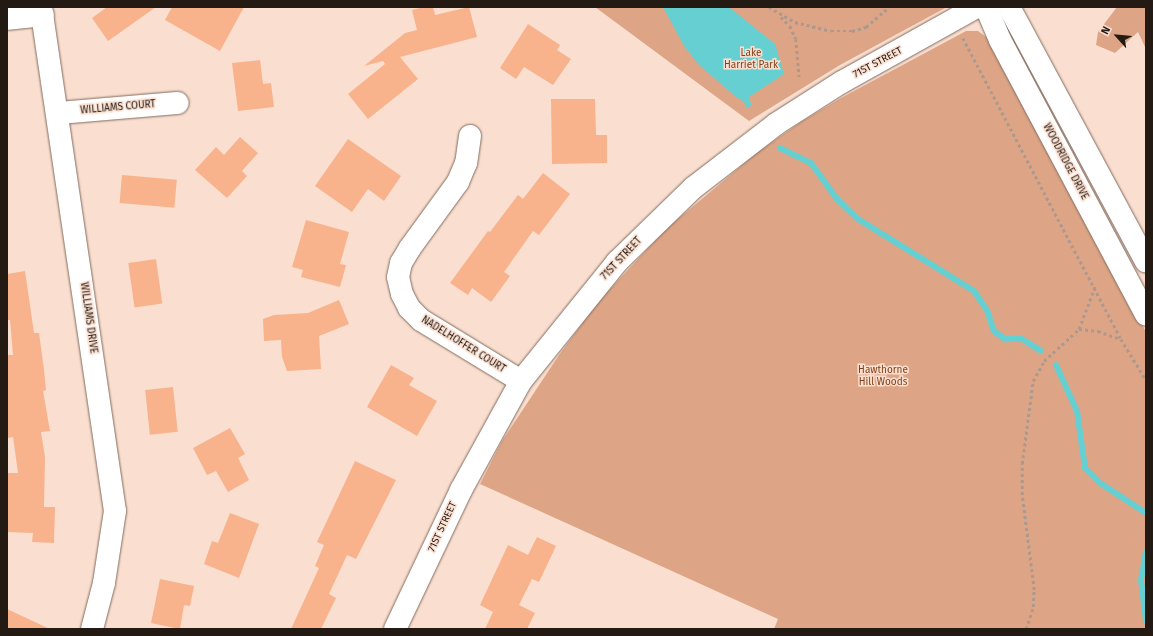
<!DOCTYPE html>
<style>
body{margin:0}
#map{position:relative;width:1153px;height:636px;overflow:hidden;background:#fadfd0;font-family:"Fira Sans",sans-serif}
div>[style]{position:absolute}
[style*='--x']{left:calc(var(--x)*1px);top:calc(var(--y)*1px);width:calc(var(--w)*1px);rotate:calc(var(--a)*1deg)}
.green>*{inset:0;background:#dda586}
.water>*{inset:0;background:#66cfd1}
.stream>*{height:6px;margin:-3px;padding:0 3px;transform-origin:3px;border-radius:3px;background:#66cfd1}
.building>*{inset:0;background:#f8b28c;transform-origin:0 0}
.path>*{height:2.5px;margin-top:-1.25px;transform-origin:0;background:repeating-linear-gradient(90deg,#ac988c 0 3px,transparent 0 6px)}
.roads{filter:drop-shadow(0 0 1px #836c5f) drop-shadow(0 0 1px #836c5f)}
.minor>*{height:22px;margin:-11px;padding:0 11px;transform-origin:11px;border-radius:11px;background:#fff}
span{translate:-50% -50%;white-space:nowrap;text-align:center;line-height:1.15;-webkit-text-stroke:3px #fadfd0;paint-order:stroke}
.park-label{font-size:10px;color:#804118}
.street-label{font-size:10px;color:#231a14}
.frame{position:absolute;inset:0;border:8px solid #231a14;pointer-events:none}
.north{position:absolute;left:1097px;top:16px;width:40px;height:40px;-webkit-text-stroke:3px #fadfd0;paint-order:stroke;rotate:297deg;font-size:11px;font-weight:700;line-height:16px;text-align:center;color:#231a14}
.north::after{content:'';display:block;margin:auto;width:14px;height:18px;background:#231a14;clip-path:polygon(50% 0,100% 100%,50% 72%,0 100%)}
</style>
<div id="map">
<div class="green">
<i style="clip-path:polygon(595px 7px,947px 7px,840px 65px,749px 121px)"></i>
<i style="clip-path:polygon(1117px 7px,1146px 7px,1146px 49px,1138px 32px,1115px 53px,1096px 45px,1098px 32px)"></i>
<i style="clip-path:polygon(966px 31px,978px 31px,993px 42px,1146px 332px,1146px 629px,774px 629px,778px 619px,480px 484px,502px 441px,559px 355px,598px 302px,666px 229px,758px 152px,801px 122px,841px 98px)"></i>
</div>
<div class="water">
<i style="clip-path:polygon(663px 7px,728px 7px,734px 11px,775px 44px,784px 74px,743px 101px,736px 97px,699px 65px,684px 46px)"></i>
</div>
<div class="stream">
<i style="--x:744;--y:93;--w:12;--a:70"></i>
<i style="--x:780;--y:148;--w:34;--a:26"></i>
<i style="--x:811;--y:163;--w:44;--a:54.2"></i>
<i style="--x:837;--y:199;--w:29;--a:44"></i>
<i style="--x:858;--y:219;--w:137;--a:31.8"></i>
<i style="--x:974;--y:291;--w:23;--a:56"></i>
<i style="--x:987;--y:310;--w:22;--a:72"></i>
<i style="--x:994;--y:331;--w:14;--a:36"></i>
<i style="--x:1005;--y:339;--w:17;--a:0"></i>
<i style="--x:1022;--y:339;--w:22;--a:32"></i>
<i style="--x:1056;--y:365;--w:51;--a:65.5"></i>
<i style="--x:1077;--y:411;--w:58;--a:82"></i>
<i style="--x:1085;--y:468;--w:21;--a:45"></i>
<i style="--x:1100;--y:483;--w:55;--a:33.1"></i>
<i style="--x:1146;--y:552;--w:28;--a:100"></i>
<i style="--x:1141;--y:580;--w:41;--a:83"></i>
</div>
<div class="building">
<i style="clip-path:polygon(107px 7px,156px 7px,108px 41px,92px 18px)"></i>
<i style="clip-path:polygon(172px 7px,244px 7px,220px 51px,165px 20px)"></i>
<i style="clip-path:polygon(424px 7px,433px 7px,435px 15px,469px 7px,477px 37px,400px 57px,418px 79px,368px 119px,348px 94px,385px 64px,383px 61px,364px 66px,405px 33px,417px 30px,412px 10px)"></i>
<i style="clip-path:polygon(528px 24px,560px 45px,557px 50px,571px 59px,553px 85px,524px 67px,516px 79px,500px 68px)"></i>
<i style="clip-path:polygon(260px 60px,263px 84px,271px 83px,274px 107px,238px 111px,232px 63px)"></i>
<i style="clip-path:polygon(551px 99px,595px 99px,596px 135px,607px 135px,607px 163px,552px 164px)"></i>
<i style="clip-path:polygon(240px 137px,258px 153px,242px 171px,247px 176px,227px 198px,195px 170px,216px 147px,224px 155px)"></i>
<i style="clip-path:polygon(348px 139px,401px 176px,384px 201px,368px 189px,352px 212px,315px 186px)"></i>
<i style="clip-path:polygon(543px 173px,570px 194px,539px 235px,533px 231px,504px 272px,510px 276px,491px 302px,472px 288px,468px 295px,450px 283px,488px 231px,490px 232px,518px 195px,523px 199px)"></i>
<i style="left:122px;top:175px;width:55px;height:28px;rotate:5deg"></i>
<i style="clip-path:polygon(306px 220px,349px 232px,340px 264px,346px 265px,340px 287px,301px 277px,303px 270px,292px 267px)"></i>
<i style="left:156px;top:259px;width:45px;height:28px;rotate:82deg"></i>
<i style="clip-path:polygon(25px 271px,34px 333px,39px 333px,44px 370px,46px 390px,43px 391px,50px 431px,41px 432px,45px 457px,44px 507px,55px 507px,54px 543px,32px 542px,33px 533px,7px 532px,7px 473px,18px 473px,13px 437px,7px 438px,7px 355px,13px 355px,10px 320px,7px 320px,7px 274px)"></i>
<i style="clip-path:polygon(339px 300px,349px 324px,319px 336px,321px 369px,287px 371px,282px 357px,281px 340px,264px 341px,263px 319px,274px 315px,308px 313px)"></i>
<i style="clip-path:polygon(391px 365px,414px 378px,409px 385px,437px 401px,417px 436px,367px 407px)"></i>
<i style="left:173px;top:387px;width:45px;height:28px;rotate:84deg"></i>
<i style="clip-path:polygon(230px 428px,245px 454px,238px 458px,249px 480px,228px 492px,216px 471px,207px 475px,193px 448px)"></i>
<i style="clip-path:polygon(355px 461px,396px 480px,356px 559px,347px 555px,329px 594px,336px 598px,321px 629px,291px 629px,319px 568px,315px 566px,324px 545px,317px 542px)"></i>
<i style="clip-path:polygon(230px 513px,259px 524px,239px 578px,204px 564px,212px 541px,218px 543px)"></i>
<i style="clip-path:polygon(537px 537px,556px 546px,539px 582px,532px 579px,519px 605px,535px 613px,527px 629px,485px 629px,493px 612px,480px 605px,508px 545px,528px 555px)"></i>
<i style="clip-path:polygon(160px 579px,194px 586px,190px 606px,184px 605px,180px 629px,151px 623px)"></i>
<i style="clip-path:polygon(7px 609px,50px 629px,7px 629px)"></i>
</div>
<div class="path">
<i style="--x:769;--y:7;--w:30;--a:30"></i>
<i style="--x:795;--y:22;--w:37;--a:14"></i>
<i style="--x:831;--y:31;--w:21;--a:0"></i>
<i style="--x:852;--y:31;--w:15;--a:-16"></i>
<i style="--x:866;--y:27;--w:30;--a:-41"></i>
<i style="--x:781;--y:17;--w:13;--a:45"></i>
<i style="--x:790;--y:26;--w:14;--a:65"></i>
<i style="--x:796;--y:39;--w:38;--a:85"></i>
<i style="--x:963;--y:38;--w:340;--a:62.3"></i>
<i style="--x:1121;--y:339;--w:48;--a:58.6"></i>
<i style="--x:1079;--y:329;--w:46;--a:-69.6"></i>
<i style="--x:1026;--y:629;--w:23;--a:-72"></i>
<i style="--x:1033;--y:607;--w:17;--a:-87"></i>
<i style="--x:1034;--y:590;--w:96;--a:-97.2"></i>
<i style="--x:1022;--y:495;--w:31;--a:-90"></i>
<i style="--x:1022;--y:464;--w:84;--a:-82.5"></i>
<i style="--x:1033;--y:381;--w:23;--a:-61"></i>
<i style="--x:1044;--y:361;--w:47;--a:-42.4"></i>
<i style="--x:1079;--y:329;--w:19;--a:6"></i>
<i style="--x:1098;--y:331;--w:23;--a:20"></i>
</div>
<div class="roads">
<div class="minor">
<i style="--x:41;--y:7;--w:509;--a:81.65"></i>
<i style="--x:115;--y:511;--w:73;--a:98.7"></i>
<i style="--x:104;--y:583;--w:48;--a:104.6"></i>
<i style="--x:986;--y:7;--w:36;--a:67"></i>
<i style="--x:1000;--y:40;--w:311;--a:62"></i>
<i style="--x:1009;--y:7;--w:289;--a:61.7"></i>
<i style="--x:7;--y:19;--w:36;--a:-6"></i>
<i style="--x:58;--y:113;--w:120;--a:-4.8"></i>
<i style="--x:470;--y:136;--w:27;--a:98"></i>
<i style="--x:466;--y:163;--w:21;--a:113"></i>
<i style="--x:458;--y:182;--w:82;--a:126"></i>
<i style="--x:410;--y:248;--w:17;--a:121"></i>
<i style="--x:401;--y:263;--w:14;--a:102"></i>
<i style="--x:398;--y:277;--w:17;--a:77"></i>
<i style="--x:402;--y:294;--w:16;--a:63"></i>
<i style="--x:409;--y:308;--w:17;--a:45"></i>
<i style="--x:421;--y:320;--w:117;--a:31.4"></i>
<i style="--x:395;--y:629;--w:154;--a:-64.6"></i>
<i style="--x:461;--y:490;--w:124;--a:-61.2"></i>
<i style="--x:521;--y:381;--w:153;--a:-51.1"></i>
<i style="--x:617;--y:262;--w:106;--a:-44.2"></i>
<i style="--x:693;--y:188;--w:105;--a:-37.6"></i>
<i style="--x:776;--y:124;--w:78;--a:-32.5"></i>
<i style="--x:842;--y:82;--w:154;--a:-29.1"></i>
</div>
</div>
<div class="park-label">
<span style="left:751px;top:59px">Lake<br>Harriet Park</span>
<span style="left:883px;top:376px">Hawthorne<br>Hill Woods</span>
</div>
<div class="street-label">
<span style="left:878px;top:63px;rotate:-28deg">71ST STREET</span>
<span style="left:118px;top:108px;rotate:-5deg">WILLIAMS COURT</span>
<span style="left:1065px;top:162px;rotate:62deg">WOODRIDGE DRIVE</span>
<span style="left:622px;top:259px;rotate:-47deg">71ST STREET</span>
<span style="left:88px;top:318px;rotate:82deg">WILLIAMS DRIVE</span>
<span style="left:463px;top:345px;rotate:32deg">NADELHOFFER COURT</span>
<span style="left:443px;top:527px;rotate:-65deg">71ST STREET</span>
</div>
<div class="frame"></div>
<div class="north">N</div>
</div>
